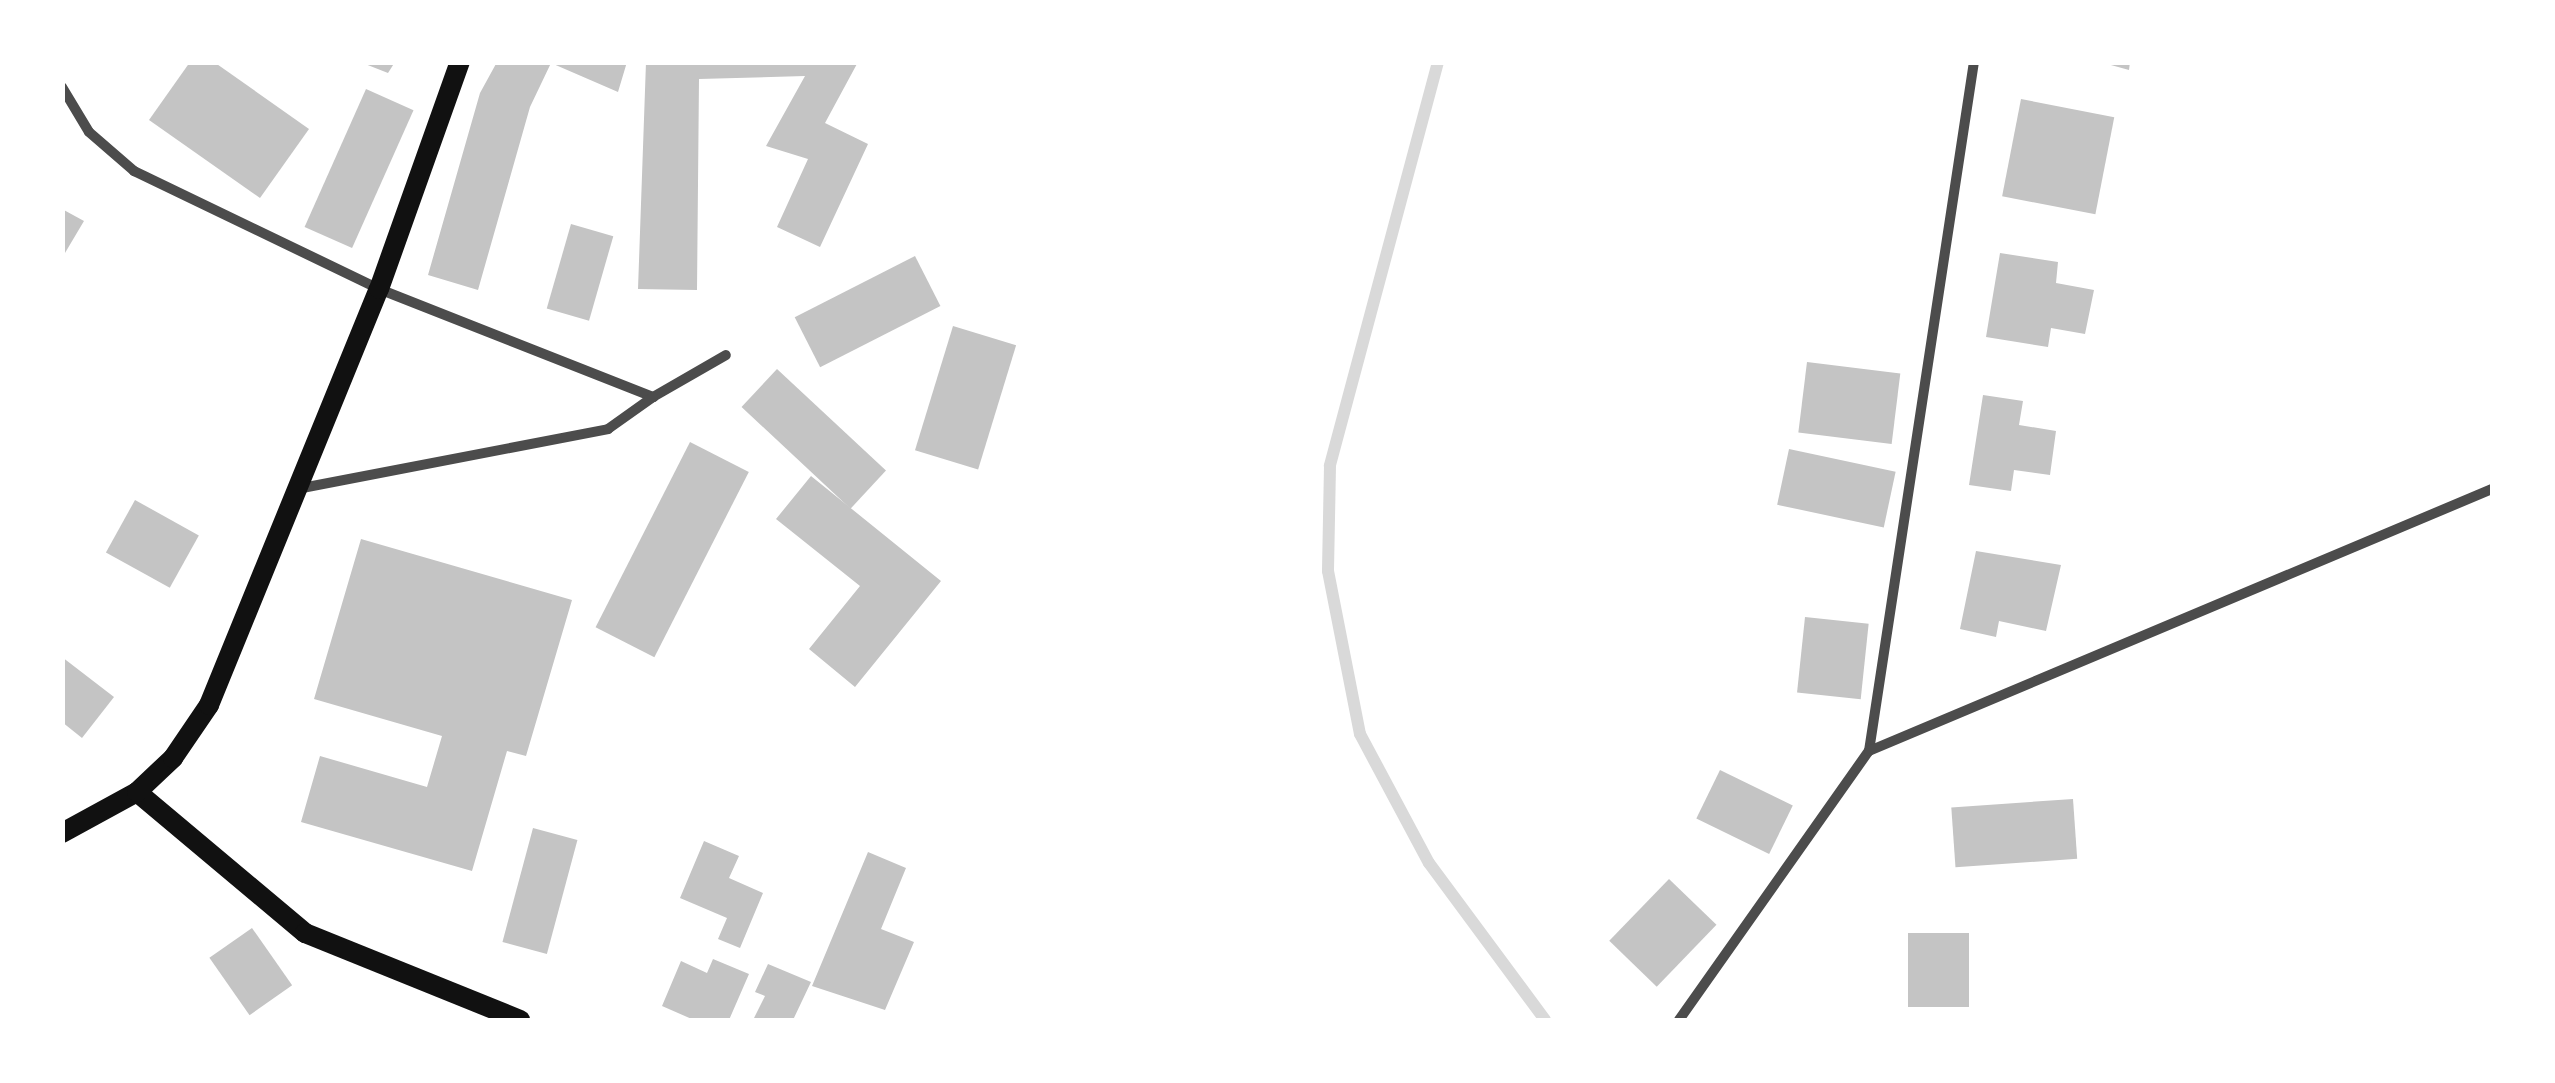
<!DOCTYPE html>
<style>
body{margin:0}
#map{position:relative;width:2555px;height:1083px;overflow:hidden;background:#fff;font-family:"PT Sans",sans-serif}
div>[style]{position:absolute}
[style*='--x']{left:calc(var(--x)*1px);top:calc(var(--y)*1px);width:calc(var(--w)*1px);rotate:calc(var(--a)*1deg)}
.stream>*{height:12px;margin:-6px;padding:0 6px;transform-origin:6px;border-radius:6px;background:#d9d9d9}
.building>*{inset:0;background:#c4c4c4;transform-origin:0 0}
.minor>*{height:10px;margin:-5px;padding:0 5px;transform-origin:5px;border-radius:5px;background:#4c4c4c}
.secondary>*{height:20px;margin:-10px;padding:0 10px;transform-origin:10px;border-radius:10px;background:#111}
span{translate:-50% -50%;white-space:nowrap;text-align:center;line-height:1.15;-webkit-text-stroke:8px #fff;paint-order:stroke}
.frame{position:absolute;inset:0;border:65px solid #fff;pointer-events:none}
</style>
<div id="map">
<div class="stream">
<i style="--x:1438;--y:62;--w:418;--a:105"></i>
<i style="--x:1330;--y:466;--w:105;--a:91.1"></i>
<i style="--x:1328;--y:571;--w:166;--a:78.9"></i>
<i style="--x:1360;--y:734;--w:146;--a:61.9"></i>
<i style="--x:1429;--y:863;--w:195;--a:53.5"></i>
</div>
<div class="building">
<i style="clip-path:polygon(190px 62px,214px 62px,309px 129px,260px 198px,149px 120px)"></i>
<i style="clip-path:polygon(360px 62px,395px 62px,388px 73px)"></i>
<i style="clip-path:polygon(497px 62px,627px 62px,618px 92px,551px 63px,530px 107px,478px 290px,428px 275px,480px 93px)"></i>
<i style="clip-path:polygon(646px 62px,858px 62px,825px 123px,868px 144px,820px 247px,777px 227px,808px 159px,766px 146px,805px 76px,699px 79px,697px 290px,638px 289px)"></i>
<i style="clip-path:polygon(2100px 62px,2130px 62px,2129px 70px)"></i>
<i style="left:366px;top:89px;width:52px;height:151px;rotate:24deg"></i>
<i style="left:2021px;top:99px;width:95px;height:99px;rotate:11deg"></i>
<i style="clip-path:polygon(62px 209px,84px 221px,62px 258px)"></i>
<i style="left:571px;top:224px;width:44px;height:88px;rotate:16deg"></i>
<i style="clip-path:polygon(2000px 253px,2058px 262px,2056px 283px,2094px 290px,2085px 334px,2051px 328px,2048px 347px,1986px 337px)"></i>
<i style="left:915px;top:256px;width:56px;height:135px;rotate:63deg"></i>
<i style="left:953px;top:326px;width:66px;height:130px;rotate:17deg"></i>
<i style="left:1807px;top:362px;width:94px;height:71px;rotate:7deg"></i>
<i style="left:777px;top:369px;width:149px;height:52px;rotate:43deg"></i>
<i style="clip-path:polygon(1983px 395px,2023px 401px,2019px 425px,2056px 431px,2050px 475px,2014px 470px,2011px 491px,1969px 485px)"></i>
<i style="left:690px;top:442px;width:66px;height:208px;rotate:27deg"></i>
<i style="left:1789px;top:449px;width:109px;height:57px;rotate:12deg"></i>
<i style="clip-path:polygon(811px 476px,941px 581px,855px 687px,809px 649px,860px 586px,776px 519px)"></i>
<i style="left:135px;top:500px;width:73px;height:60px;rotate:29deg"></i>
<i style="clip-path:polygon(361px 539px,572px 600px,526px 756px,507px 751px,472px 871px,301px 822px,320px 756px,427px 787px,442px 736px,314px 699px)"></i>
<i style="clip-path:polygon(1976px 551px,2061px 565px,2046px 631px,1999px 621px,1996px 637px,1960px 629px)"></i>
<i style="left:1805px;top:617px;width:64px;height:76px;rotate:6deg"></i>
<i style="clip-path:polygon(62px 657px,114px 697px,82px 738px,62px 722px)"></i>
<i style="left:1720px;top:770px;width:81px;height:54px;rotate:26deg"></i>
<i style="left:2073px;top:799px;width:60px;height:122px;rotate:86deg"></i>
<i style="left:533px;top:828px;width:46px;height:118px;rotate:15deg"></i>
<i style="clip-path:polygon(704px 841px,739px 856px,729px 878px,763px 893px,740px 948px,718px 939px,727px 918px,680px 898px)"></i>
<i style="clip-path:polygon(868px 852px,906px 868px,881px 929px,914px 942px,885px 1010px,812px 986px)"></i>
<i style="left:1669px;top:879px;width:66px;height:86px;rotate:44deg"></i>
<i style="left:252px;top:928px;width:70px;height:52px;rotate:55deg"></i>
<i style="left:1908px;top:933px;width:61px;height:74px"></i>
<i style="clip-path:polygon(713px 959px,749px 974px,729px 1020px,694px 1020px,662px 1006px,681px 961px,707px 973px)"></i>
<i style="clip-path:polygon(768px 964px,811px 982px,793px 1020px,753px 1020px,765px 996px,755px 992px)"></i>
</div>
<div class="minor">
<i style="--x:62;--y:87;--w:52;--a:59"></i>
<i style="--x:89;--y:132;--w:60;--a:40.9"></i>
<i style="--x:134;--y:171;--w:272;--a:25.7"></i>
<i style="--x:379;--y:289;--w:295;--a:21.5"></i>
<i style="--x:653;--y:397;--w:84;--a:-29.9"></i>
<i style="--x:297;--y:489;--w:317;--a:-10.9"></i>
<i style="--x:608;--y:429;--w:55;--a:-35.4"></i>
<i style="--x:1869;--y:751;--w:697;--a:-81.34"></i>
<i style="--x:1679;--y:1020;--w:329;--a:-54.8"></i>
<i style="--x:1869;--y:751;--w:676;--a:-22.81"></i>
</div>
<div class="secondary">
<i style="--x:137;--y:792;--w:219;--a:40"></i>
<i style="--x:305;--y:933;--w:232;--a:22"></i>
<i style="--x:62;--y:833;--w:85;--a:-28.7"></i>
<i style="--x:137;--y:792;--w:50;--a:-43.4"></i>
<i style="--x:173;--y:758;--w:64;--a:-55.8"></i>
<i style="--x:209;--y:705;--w:449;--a:-67.8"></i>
<i style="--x:379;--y:289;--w:241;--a:-70.4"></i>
</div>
<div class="frame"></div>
</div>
